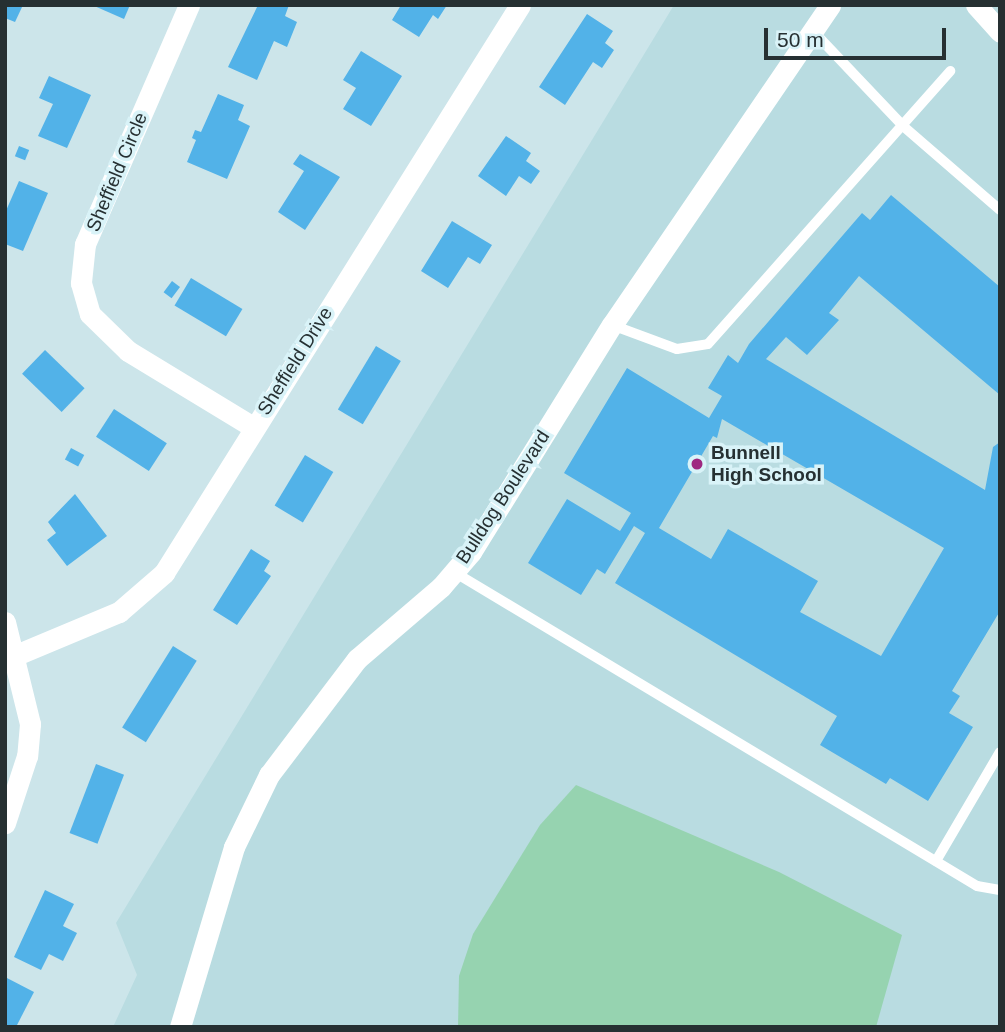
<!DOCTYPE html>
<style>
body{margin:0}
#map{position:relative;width:1005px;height:1032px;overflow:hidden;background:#cce5ea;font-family:Arial,sans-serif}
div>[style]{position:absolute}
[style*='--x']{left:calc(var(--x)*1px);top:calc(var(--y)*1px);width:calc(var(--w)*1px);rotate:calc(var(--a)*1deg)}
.built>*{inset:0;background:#b9dce1}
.green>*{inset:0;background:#96d3b0}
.building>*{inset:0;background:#52b2e8;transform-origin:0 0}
.service>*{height:10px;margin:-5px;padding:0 5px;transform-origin:5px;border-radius:5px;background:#fff}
.minor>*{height:21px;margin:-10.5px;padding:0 10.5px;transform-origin:10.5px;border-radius:10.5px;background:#fff}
.dots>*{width:19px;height:19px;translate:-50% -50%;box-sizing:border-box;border:4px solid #d9f3f8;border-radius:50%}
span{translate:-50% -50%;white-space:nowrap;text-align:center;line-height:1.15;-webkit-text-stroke:7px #d9f3f8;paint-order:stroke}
.street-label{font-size:19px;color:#263032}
.poi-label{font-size:19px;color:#263032;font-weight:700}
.left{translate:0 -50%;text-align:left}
.frame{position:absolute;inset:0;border:7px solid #263032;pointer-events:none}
.scale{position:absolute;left:764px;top:28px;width:182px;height:32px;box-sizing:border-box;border:4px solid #263032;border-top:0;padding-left:9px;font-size:21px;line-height:24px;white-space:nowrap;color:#263032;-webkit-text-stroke:5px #d9f3f8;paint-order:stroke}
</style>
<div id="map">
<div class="built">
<i style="clip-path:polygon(674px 5px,1000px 5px,1000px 1027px,113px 1027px,137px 975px,116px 923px)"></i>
</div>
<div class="green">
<i style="clip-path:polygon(576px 785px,779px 872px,902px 935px,876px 1027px,458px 1027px,459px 976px,473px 934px,540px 825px)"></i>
</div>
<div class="building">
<i style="clip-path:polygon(5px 5px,23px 5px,15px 22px,5px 18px)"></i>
<i style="clip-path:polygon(92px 5px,130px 5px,124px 19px)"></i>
<i style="clip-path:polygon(258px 5px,289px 5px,285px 16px,297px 22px,287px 47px,274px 41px,257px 80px,228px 67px)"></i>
<i style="clip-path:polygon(401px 5px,447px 5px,438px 19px,433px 15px,419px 37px,392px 20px)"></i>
<i style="clip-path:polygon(587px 14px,613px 31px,605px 43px,614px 50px,602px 68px,593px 62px,565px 105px,539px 87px)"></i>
<i style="clip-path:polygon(361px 51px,402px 76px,371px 126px,343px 109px,356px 88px,343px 80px)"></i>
<i style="clip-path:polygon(49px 76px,91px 95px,67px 148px,38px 136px,53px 104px,39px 98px)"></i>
<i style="clip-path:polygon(218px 94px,244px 105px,238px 120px,250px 126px,227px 179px,187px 162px,196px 140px,192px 138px,195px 130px,201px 132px)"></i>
<i style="clip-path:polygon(506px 136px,531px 153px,526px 161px,540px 171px,531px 184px,519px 176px,506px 196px,478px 176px)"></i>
<i style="left:19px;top:146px;width:11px;height:11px;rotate:22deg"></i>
<i style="clip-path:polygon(300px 154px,340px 177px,305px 230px,278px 212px,304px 171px,293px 164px)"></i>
<i style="clip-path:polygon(19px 181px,48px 193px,23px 251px,5px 244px,5px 213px)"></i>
<i style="clip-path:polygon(evenodd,891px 195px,1000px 287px,1000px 395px,859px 276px,829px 313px,839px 320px,807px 355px,786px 337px,766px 359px,985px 490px,993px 447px,1000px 442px,1000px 611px,952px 691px,960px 696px,949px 713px,973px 727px,928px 801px,890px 778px,886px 784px,820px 745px,837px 716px,615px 583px,645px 533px,634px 526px,605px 574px,597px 569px,581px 595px,528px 563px,567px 499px,620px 531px,631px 513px,564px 473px,627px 368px,709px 418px,722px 396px,708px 388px,728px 355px,738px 363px,749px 344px,862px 213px,870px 220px,891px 195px,722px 419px,944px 548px,881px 656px,800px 612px,818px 581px,728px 529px,711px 559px,659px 528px,713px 436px,717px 438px,722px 419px)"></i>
<i style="clip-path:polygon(452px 221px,492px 245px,480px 264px,468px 257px,448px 288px,421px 271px)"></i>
<i style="left:191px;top:278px;width:60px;height:32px;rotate:31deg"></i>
<i style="left:172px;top:281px;width:10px;height:14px;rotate:37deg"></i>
<i style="left:376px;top:346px;width:29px;height:74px;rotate:31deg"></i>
<i style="left:45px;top:350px;width:55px;height:33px;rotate:44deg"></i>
<i style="left:114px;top:409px;width:63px;height:33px;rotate:33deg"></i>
<i style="left:71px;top:448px;width:15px;height:13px;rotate:28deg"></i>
<i style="left:305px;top:455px;width:33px;height:59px;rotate:31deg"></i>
<i style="clip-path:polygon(75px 494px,107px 536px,67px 566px,47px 540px,56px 533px,48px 522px)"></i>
<i style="clip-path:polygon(251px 549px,270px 561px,264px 571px,271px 576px,237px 625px,213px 610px)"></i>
<i style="left:173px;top:646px;width:28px;height:96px;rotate:32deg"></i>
<i style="left:96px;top:764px;width:30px;height:74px;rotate:21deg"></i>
<i style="clip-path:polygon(45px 890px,74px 904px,63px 926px,77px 933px,63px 961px,49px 954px,41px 970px,14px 957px)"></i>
<i style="clip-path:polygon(5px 977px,34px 992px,16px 1027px,5px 1027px)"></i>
</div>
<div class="service">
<i style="--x:812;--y:30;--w:132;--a:46.5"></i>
<i style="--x:903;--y:126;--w:128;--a:40.9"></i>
<i style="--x:612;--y:325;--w:69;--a:20.3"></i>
<i style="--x:677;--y:349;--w:31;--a:-9"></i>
<i style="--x:708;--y:344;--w:365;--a:-48.4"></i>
<i style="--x:454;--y:572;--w:610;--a:30.98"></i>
<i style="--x:977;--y:886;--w:23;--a:10"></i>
<i style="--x:936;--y:861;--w:126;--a:-59.6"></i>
</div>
<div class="minor">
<i style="--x:189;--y:5;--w:261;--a:113.5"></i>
<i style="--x:85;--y:244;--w:39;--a:96"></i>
<i style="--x:81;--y:283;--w:32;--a:74"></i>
<i style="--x:90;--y:314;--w:53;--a:44.2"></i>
<i style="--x:128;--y:351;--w:146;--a:31.3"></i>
<i style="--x:976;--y:5;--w:36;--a:48"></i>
<i style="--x:5;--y:622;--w:105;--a:76.2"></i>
<i style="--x:30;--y:724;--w:32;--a:95"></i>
<i style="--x:27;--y:756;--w:71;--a:108.2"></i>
<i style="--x:16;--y:655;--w:112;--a:-22.7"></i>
<i style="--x:119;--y:612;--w:60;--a:-40.9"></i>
<i style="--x:164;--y:573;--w:670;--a:-57.92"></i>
<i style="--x:180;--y:1027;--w:188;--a:-73.3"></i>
<i style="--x:234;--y:847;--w:80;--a:-64.1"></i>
<i style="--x:269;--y:775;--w:146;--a:-52.8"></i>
<i style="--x:357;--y:659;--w:111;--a:-40.6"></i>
<i style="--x:441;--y:587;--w:46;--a:-49.4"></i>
<i style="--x:471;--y:552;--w:267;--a:-58.2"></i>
<i style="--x:612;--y:325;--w:387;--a:-55.7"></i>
</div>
<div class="dots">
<i style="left:697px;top:464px;background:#9e2881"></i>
</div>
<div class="street-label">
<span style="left:117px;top:172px;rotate:-67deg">Sheffield Circle</span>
<span style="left:295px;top:361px;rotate:-58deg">Sheffield Drive</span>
<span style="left:503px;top:497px;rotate:-57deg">Bulldog Boulevard</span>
</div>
<div class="poi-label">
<span class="left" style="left:711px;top:464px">Bunnell<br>High School</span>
</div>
<div class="frame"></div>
<div class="scale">50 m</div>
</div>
